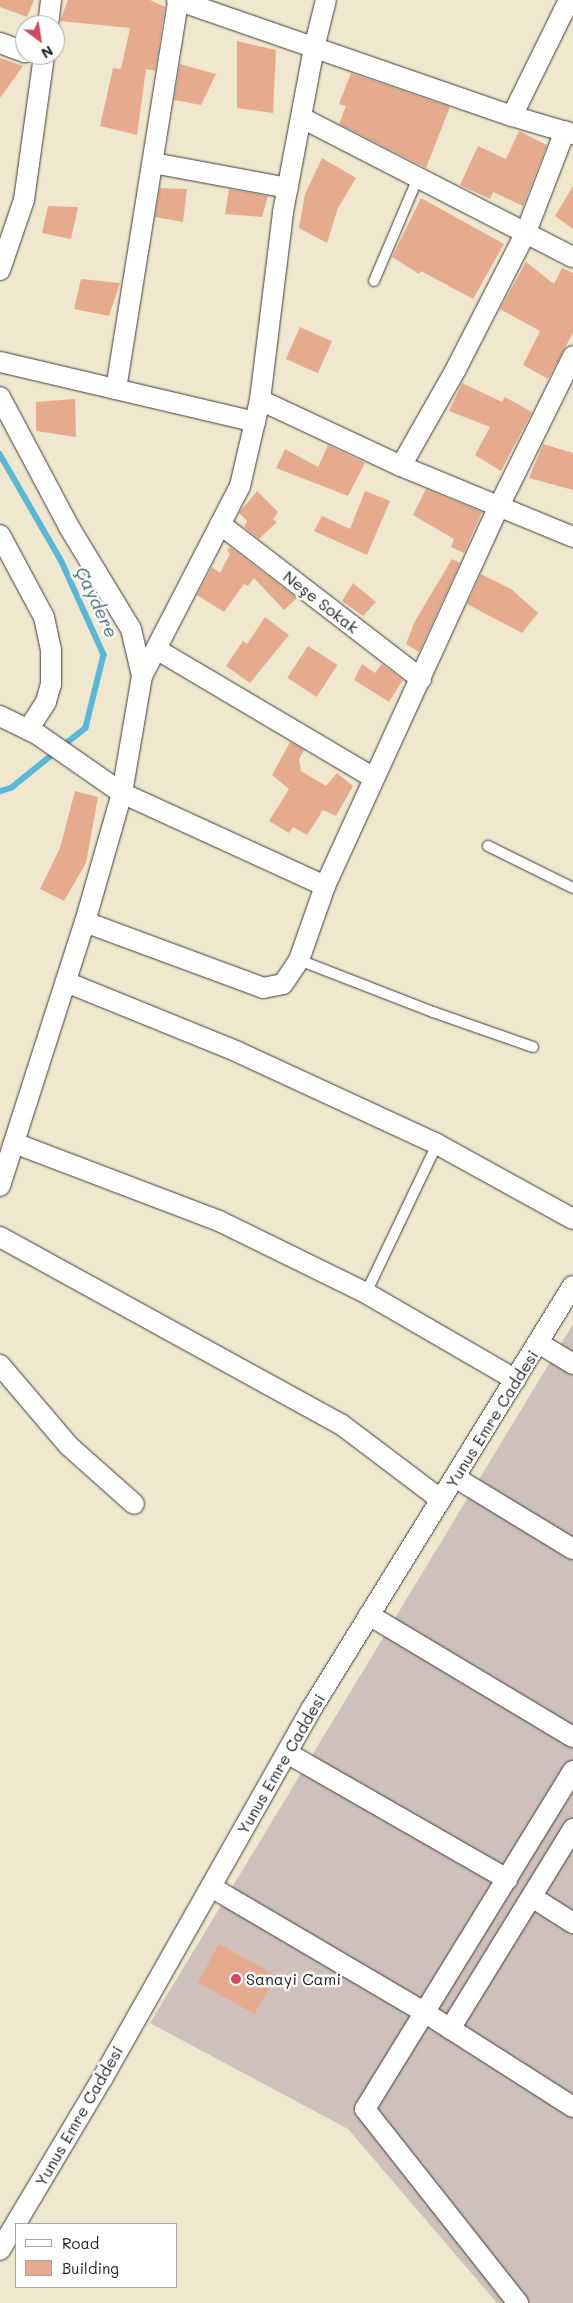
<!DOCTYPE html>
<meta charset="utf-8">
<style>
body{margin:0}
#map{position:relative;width:573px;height:2303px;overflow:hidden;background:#efe8cf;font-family:Mali,sans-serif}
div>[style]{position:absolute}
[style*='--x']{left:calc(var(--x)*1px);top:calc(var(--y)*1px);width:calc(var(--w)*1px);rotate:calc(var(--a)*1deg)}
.industrial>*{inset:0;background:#cfc0bb}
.stream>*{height:5.5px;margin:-2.75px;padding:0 2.75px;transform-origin:2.75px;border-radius:2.75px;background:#59b7d8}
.building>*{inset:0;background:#e6ab8e;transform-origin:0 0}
.roads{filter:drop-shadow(0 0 1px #3c3b37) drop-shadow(0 0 1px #3c3b37)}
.lane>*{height:10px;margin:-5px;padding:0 5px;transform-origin:5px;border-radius:5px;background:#fff}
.street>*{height:20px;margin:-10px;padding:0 10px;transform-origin:10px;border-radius:10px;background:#fff}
.dots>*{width:14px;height:14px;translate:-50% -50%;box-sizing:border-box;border:2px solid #fff;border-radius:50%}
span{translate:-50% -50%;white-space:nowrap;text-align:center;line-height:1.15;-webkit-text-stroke:5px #fff;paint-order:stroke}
.street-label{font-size:16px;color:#1c1c1c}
.poi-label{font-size:16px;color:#1c1c1c}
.left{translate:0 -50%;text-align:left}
.water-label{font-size:18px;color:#376271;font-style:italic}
.legend{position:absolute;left:15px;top:2223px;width:162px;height:65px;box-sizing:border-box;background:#fff;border:1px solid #a4a4a4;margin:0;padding:6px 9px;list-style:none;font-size:15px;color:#1c1c1c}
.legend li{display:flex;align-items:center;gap:10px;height:25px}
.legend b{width:25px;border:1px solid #a4a4a4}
.north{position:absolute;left:15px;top:15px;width:50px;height:50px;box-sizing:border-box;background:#fff;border:1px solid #a4a4a4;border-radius:50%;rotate:149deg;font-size:14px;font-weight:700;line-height:20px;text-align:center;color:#1c1c1c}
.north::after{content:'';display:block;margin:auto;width:18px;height:22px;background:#d1495b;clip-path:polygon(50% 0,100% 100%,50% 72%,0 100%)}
</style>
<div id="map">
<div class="industrial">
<i style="clip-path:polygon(573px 1324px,573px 2303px,497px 2303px,348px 2129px,150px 2023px)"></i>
</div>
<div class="stream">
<i style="--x:0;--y:454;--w:122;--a:60.1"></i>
<i style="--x:61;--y:560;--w:104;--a:65.6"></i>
<i style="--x:104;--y:655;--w:75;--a:103.9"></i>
<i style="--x:86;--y:728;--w:95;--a:141"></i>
<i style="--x:12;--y:788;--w:13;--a:162"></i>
</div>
<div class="building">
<i style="clip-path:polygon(0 0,34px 0,27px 17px,0 7px)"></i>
<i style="clip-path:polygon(68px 0,150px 0,165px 7px,155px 71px,146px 69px,137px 135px,100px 126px,113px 68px,121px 69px,130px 28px,60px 21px)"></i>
<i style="clip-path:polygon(237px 41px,276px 50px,273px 113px,237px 108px)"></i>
<i style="clip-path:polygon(0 58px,23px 66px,0 98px)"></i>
<i style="clip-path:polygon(180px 64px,216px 74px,201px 105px,174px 100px)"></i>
<i style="clip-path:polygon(351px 73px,450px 107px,426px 168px,339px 124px,346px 106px,339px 104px)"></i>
<i style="clip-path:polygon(519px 131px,547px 145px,523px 206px,493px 192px,490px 199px,460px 185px,478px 146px,506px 159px)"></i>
<i style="clip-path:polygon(322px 158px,356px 178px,338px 208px,327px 243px,299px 228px,305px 194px)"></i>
<i style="clip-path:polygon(573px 186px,573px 229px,555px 216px)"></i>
<i style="clip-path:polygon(160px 188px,187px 189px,183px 222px,155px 217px)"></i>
<i style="clip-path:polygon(229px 189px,268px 196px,262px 217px,225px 214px)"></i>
<i style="clip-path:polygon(421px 198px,504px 244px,473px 299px,421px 271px,419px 274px,392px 257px)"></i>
<i style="clip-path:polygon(48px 206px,78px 207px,71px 239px,42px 233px)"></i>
<i style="clip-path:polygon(526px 262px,554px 284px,562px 268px,573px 273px,573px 333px,548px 379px,523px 365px,540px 331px,500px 309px)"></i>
<i style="clip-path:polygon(81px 279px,120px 283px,109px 316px,74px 309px)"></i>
<i style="left:300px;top:327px;width:35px;height:35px;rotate:24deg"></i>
<i style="clip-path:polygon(462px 383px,502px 402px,505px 397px,532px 412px,501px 471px,475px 455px,490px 427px,449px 411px)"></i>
<i style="clip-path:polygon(75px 399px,76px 437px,36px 431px,36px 402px)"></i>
<i style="clip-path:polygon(543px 444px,573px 453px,573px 490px,529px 478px)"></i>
<i style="clip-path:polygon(328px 445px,365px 463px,348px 496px,276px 468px,285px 449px,318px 467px)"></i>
<i style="clip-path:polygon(426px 489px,482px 512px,464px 553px,451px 547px,454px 539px,413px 515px)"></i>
<i style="clip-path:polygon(257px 491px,278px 512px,273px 519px,277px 522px,259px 539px,244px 527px,247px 521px,239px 513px)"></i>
<i style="clip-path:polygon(365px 491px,390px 501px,367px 555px,314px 531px,322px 516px,350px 529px)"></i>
<i style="clip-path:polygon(230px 547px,297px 598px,284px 610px,254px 578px,248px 586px,244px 584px,224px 612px,197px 595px,212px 567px,220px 573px,230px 554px,227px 550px)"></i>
<i style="clip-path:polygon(452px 559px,460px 563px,419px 652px,406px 644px,415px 621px)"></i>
<i style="clip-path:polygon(481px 574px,511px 589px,538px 613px,522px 633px,467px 604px)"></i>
<i style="clip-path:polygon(353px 583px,376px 602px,363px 616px,342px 601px)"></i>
<i style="clip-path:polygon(265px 617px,289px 635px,250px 683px,226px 666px,243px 641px,247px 644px)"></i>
<i style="left:308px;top:646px;width:35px;height:38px;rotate:33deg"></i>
<i style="clip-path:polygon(362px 664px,375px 673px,382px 664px,403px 680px,389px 702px,354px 680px)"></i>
<i style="clip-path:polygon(290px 742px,304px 750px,299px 759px,301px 771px,326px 786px,337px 773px,353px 786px,336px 816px,323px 810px,307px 835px,293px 827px,289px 833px,269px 821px,289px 789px,272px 775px)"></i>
<i style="clip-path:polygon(75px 791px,98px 797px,86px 863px,64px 901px,40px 889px,60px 848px)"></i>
<i style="left:219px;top:1944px;width:65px;height:44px;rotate:29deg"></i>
</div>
<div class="roads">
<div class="lane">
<i style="--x:374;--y:281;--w:112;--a:-66.9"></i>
<i style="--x:488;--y:846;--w:95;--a:26.3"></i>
<i style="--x:299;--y:960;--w:144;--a:21.2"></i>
<i style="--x:433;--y:1012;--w:106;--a:19.3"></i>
<i style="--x:366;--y:1293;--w:165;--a:-64.5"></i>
</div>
<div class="street">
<i style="--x:177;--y:0;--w:355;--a:19.1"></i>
<i style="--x:512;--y:116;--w:64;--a:16.4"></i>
<i style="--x:48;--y:25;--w:25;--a:-83"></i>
<i style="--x:0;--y:43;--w:27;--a:20"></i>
<i style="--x:512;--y:116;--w:129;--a:-63.8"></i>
<i style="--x:302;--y:118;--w:305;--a:27.2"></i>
<i style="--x:153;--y:163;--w:137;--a:10.5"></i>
<i style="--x:0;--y:270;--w:74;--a:-71.1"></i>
<i style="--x:24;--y:200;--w:146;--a:-82.1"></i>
<i style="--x:0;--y:362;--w:262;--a:13.2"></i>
<i style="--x:116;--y:389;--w:394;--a:-80.9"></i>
<i style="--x:0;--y:397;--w:147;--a:62"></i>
<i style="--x:69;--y:527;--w:119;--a:58.7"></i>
<i style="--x:131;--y:629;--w:48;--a:76.8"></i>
<i style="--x:260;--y:400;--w:156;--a:25.1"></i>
<i style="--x:401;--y:466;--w:186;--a:22.4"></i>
<i style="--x:401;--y:466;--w:112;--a:-60.4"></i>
<i style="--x:456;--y:369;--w:154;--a:-62.9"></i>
<i style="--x:526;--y:232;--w:108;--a:-68.9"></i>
<i style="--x:220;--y:524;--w:254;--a:37.6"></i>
<i style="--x:0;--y:535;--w:93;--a:61.8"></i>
<i style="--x:44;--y:617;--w:34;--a:78"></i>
<i style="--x:51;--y:650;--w:34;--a:90"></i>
<i style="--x:51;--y:684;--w:19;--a:106"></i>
<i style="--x:46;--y:702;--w:33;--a:123"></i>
<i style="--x:156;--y:649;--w:253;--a:30.6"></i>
<i style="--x:0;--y:716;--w:41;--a:25.9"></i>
<i style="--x:37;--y:734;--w:103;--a:34.8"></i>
<i style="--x:122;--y:793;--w:223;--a:24.6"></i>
<i style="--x:85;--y:922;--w:190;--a:20.3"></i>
<i style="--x:263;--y:988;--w:20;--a:-11"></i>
<i style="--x:283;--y:984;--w:29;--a:-56"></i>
<i style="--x:299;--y:960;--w:78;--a:-70.6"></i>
<i style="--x:325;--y:886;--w:420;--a:-65.4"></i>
<i style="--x:500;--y:504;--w:165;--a:-63.7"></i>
<i style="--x:66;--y:982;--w:186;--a:22.1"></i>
<i style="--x:238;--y:1052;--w:219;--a:24.8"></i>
<i style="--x:437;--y:1144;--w:155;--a:28.9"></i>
<i style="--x:14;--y:1143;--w:219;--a:20.8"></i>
<i style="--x:219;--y:1221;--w:164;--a:26.1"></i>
<i style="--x:366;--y:1293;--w:173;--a:30.1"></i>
<i style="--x:0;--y:1186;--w:277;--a:-72.2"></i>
<i style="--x:85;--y:922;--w:134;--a:-74"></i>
<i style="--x:122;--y:793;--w:119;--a:-80.3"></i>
<i style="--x:142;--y:676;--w:214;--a:-62.7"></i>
<i style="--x:240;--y:486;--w:88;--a:-76.9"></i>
<i style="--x:260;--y:400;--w:189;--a:-83"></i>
<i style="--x:283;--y:212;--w:167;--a:-79.3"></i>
<i style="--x:314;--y:48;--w:49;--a:-76"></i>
<i style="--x:0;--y:1237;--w:390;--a:28.8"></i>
<i style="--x:342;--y:1425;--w:124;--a:37.1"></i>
<i style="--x:540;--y:1344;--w:39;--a:31"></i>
<i style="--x:0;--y:1365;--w:106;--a:49.6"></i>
<i style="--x:69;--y:1446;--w:87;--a:41.7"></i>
<i style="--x:456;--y:1478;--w:137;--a:31.3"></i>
<i style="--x:369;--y:1615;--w:238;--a:30.9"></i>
<i style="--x:287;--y:1753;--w:254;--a:29.8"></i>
<i style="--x:211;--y:1887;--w:247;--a:30.4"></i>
<i style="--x:424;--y:2012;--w:177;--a:32.5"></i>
<i style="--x:532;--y:1897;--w:49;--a:32.4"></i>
<i style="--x:450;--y:2029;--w:235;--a:-58.4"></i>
<i style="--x:0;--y:2250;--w:199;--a:-59.2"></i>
<i style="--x:102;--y:2079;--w:426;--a:-60.5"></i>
<i style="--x:312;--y:1708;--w:496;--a:-58.3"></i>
<i style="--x:518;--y:2303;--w:247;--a:-128.3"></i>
<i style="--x:365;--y:2109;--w:397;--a:-58.4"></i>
</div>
</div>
<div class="dots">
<i style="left:236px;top:1979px;background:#d1495b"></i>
</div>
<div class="street-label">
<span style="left:321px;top:602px;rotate:38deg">Neşe Sokak</span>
<span style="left:492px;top:1419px;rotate:-58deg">Yunus Emre Caddesi</span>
<span style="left:281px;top:1764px;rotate:-60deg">Yunus Emre Caddesi</span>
<span style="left:79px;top:2116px;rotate:-60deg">Yunus Emre Caddesi</span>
</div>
<div class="poi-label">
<span class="left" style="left:246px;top:1979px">Sanayi Cami</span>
</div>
<div class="water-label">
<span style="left:97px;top:602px;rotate:65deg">Çaydere</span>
</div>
<ul class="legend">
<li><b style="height:6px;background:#fff"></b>Road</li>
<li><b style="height:14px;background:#e6ab8e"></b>Building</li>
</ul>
<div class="north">N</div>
</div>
